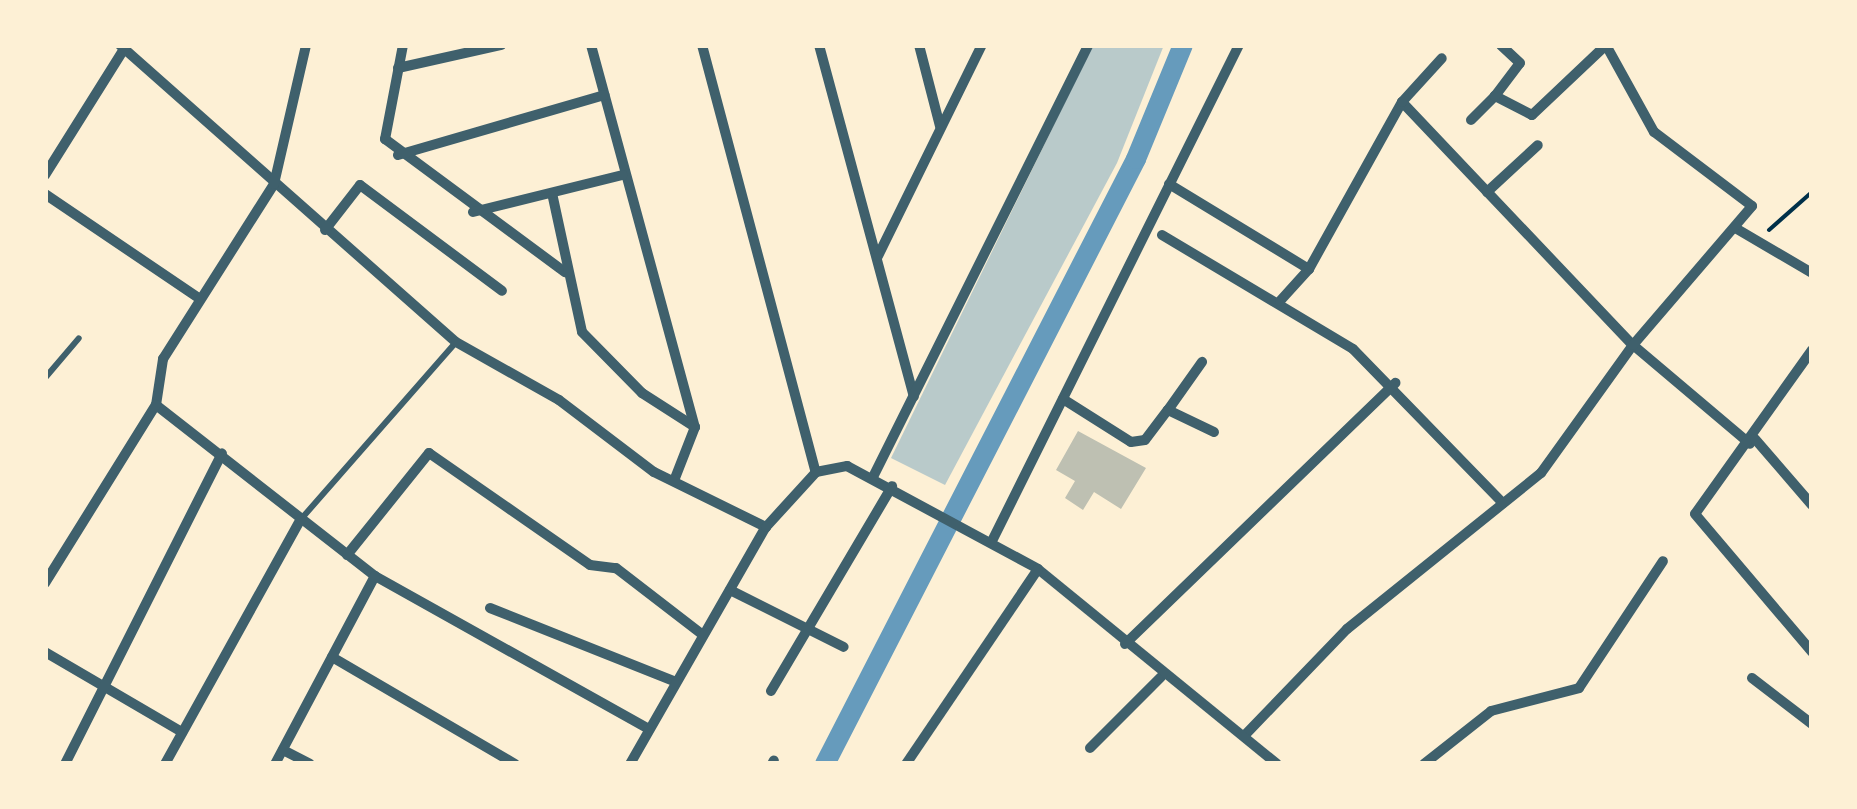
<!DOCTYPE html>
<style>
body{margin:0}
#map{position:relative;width:1857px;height:809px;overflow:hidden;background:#fdf0d5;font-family:Raleway,sans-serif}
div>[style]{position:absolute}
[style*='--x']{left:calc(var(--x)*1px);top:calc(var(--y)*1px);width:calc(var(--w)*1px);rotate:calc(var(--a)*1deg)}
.green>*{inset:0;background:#b9caca}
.canal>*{height:20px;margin:-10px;padding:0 10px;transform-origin:10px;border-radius:10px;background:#669bbc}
.building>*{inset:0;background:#bec0b2}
.path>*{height:4px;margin:-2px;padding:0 2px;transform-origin:2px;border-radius:2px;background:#003049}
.service>*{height:6px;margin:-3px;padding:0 3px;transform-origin:3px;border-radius:3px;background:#3f606c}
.minor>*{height:10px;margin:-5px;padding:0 5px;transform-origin:5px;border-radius:5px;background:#3f606c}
span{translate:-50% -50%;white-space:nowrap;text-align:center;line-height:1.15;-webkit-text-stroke:8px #fdf0d5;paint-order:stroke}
.frame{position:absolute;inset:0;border:48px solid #fdf0d5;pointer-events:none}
</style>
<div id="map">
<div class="green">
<i style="clip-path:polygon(1093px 45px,1164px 45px,1117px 163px,945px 485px,891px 458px)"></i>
</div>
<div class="canal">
<i style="--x:825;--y:764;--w:680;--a:-62.79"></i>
<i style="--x:1136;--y:159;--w:123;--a:-67.6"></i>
</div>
<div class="building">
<i style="clip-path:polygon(1078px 431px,1146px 468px,1121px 509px,1094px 492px,1083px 510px,1065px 498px,1075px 481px,1056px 470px)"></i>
</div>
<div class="path">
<i style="--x:1769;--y:230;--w:57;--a:-41.5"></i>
</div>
<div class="service">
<i style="--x:45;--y:378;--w:52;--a:-49.6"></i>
<i style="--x:302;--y:518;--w:234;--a:-48.8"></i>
</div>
<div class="minor">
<i style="--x:120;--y:45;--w:448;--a:41.5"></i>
<i style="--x:456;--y:342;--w:118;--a:29.4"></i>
<i style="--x:559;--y:400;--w:119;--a:37.2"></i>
<i style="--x:654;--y:472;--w:125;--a:26.2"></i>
<i style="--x:403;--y:45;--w:96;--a:100.8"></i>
<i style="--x:385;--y:139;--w:224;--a:36.5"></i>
<i style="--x:591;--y:45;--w:396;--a:74.8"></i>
<i style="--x:695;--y:427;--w:58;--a:111.3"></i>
<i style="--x:702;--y:45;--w:442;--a:75.1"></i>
<i style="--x:819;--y:45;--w:364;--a:74.9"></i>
<i style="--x:919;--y:45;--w:84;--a:75.5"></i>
<i style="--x:398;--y:68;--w:106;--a:-12.6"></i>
<i style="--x:1402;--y:102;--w:335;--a:46.5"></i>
<i style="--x:1633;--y:345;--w:153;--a:40.2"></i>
<i style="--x:1471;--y:120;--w:34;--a:-45"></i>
<i style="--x:398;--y:155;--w:215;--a:-16.2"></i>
<i style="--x:45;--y:175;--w:149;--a:-57.9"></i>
<i style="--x:1169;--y:184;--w:164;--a:31.3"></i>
<i style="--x:1487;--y:192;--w:69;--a:-42.7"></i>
<i style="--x:552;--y:193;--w:142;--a:77.8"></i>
<i style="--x:582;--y:332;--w:86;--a:45.5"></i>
<i style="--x:642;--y:393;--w:63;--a:32.7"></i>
<i style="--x:45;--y:194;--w:184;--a:34.1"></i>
<i style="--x:473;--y:212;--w:154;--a:-13.9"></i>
<i style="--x:1737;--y:229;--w:87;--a:30.4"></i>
<i style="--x:325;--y:230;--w:57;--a:-52.1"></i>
<i style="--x:360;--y:185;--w:177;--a:36.7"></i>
<i style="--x:1162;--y:235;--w:222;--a:30.8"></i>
<i style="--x:1353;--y:349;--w:215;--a:45.8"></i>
<i style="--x:878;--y:256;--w:235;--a:-63.8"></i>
<i style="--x:1280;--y:301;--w:43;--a:-47.8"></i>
<i style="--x:1309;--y:269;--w:191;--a:-60.9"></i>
<i style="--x:1402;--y:102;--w:59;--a:-47.7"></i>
<i style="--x:1812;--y:350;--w:201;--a:125.5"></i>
<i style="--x:1695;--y:514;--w:181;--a:49.7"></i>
<i style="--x:1063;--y:399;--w:80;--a:32.3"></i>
<i style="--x:1131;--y:442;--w:14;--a:-8"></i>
<i style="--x:1145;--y:440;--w:38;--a:-53"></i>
<i style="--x:1168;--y:410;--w:51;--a:25.6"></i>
<i style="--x:156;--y:405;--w:278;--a:38"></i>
<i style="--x:375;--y:576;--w:314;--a:29.2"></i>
<i style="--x:156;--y:405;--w:47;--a:-81.3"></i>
<i style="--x:163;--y:359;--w:207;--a:-57.6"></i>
<i style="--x:274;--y:184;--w:143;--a:-77"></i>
<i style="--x:1168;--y:410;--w:59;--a:-54.7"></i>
<i style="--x:1755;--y:439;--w:87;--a:49.2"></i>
<i style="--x:873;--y:477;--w:483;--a:-63.5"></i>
<i style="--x:993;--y:539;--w:552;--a:-63.53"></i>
<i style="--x:347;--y:555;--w:131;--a:-51.2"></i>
<i style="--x:429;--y:453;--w:196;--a:34.8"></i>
<i style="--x:590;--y:565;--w:26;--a:7"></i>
<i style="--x:616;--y:568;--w:110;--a:37.6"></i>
<i style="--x:45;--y:583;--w:210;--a:-58.1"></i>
<i style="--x:730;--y:590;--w:127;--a:26.6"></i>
<i style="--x:490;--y:608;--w:200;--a:21.7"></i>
<i style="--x:1125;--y:644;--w:376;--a:-44"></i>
<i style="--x:45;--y:652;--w:159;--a:30.3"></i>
<i style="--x:332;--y:657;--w:212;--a:30.3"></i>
<i style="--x:1752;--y:678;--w:76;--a:37.5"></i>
<i style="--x:771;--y:691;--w:238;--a:-59.4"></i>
<i style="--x:1244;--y:736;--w:149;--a:-46.1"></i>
<i style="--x:1347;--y:629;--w:249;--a:-38.8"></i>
<i style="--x:1541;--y:473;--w:158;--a:-54.3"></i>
<i style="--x:1633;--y:345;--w:183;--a:-49.4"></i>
<i style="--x:1752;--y:206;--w:123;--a:-142.9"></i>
<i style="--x:1654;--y:132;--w:99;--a:-118.9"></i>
<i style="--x:1606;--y:45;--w:102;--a:136.6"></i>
<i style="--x:1532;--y:115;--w:42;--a:-152.8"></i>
<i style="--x:1495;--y:96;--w:41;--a:-52.9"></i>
<i style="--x:1520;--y:63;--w:26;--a:-137"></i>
<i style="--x:1090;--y:748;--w:100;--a:-45"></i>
<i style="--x:283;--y:750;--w:30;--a:27"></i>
<i style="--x:65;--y:764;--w:348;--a:-63.2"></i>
<i style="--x:165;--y:764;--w:280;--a:-61"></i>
<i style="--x:275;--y:764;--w:213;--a:-62"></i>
<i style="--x:630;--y:764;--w:273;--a:-60.2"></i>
<i style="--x:766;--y:527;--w:74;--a:-47.7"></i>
<i style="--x:816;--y:472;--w:32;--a:-11"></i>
<i style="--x:847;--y:466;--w:217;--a:28.3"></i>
<i style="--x:1038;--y:569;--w:308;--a:39.2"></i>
<i style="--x:772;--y:764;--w:4;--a:-63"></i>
<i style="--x:906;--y:764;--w:235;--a:-55.9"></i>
<i style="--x:1424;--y:764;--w:85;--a:-38.3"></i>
<i style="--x:1491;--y:711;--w:91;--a:-14.6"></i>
<i style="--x:1579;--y:688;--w:152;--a:-56.5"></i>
</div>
<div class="frame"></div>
</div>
